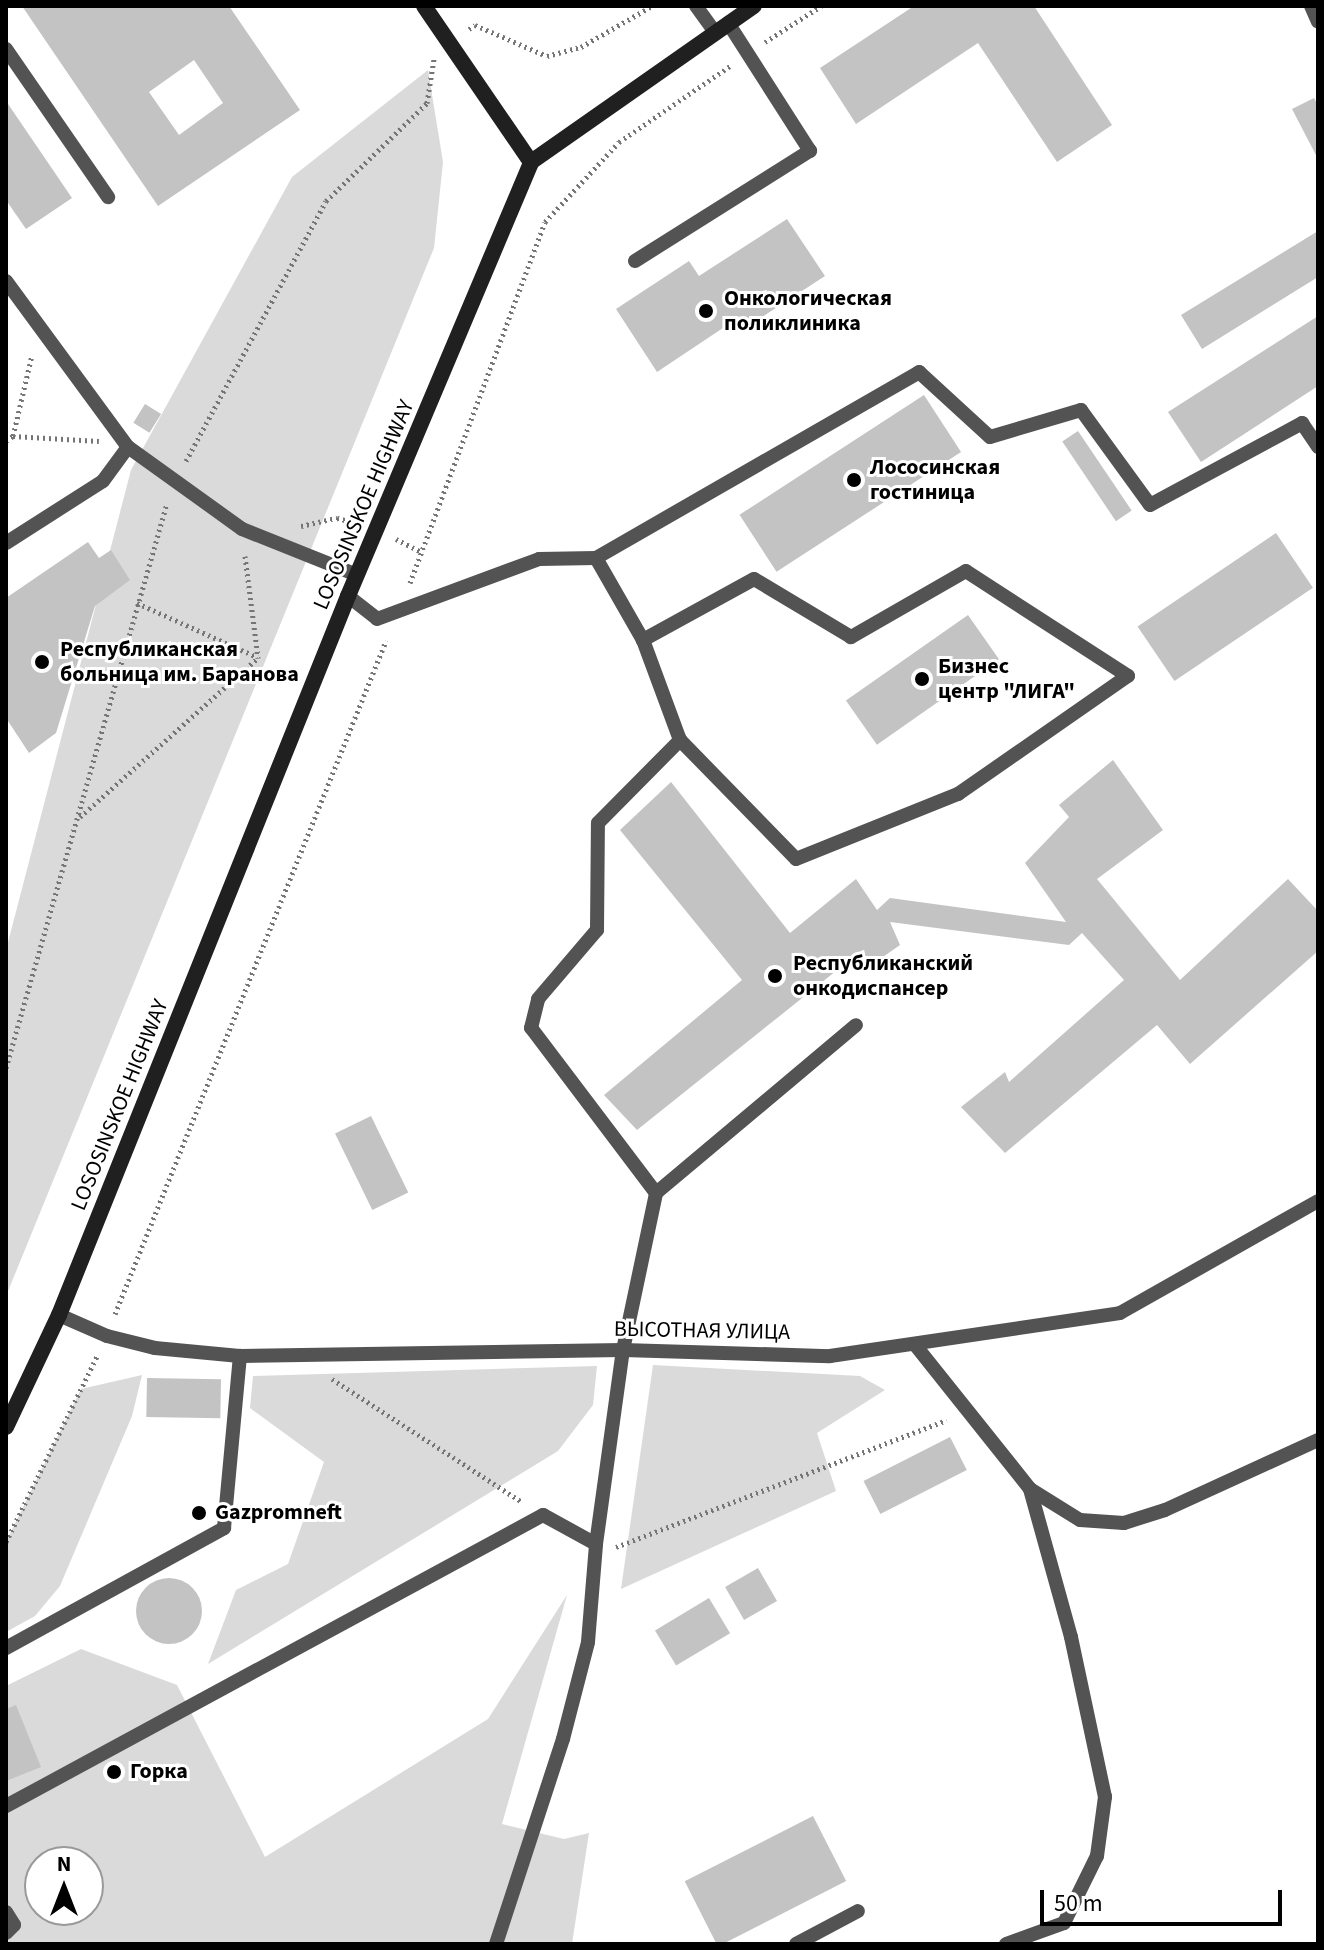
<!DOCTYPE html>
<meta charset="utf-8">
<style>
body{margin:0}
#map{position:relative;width:1324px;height:1950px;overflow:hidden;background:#fff;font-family:"Source Sans 3",sans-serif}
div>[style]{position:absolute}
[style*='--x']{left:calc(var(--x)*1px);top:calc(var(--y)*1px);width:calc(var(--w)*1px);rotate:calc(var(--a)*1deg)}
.green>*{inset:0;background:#dadada}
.building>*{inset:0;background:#c3c3c3;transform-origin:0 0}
.round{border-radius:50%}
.path>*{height:5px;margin-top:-2.5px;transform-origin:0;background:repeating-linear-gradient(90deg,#757575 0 2px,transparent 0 6px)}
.lane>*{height:14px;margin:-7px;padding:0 7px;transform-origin:7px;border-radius:7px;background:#535353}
.secondary>*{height:16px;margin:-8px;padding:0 8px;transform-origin:8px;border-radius:8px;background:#202020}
.dots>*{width:22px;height:22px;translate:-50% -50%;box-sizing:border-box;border:4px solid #fff;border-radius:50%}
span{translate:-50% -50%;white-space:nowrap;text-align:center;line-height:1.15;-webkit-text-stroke:6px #fff;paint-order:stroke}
.poi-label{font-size:22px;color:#000;font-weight:700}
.left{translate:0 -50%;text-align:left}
.street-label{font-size:22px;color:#000}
.frame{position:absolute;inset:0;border:8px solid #000;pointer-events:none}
.north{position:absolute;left:24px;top:1846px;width:80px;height:80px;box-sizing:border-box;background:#fff;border:2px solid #999;border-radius:50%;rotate:0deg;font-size:22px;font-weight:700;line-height:32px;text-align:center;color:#000}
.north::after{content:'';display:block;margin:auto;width:28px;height:36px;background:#000;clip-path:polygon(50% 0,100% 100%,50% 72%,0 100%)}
.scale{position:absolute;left:1040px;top:1890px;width:242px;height:36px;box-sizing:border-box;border:4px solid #000;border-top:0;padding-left:10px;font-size:24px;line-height:28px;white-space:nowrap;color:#000;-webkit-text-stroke:6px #fff;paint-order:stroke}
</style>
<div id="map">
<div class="green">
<i style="clip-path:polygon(428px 70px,443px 162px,434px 248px,6px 1296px,6px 950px,131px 470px,292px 177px)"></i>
<i style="clip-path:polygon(653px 1365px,860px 1376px,885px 1390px,817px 1433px,836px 1491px,621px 1589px)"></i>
<i style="clip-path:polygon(597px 1366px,593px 1405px,558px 1451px,208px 1664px,236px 1590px,288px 1564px,324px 1462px,250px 1408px,253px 1376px)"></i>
<i style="clip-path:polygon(142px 1375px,132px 1416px,60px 1586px,35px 1616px,6px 1632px,6px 1542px,81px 1389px)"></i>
<i style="clip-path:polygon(evenodd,567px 1595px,502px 1824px,564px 1839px,589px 1833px,572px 1944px,6px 1944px,6px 1686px,81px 1649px,177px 1685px,265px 1857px,488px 1719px,567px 1595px,40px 1862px,88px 1862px,88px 1910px,40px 1910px,40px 1862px)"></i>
</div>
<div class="building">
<i style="clip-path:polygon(evenodd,22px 6px,229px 6px,300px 110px,158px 206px,22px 6px,194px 60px,223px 103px,179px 135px,149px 92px,194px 60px)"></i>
<i style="clip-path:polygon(914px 6px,1034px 6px,1112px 125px,1057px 162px,978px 43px,856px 124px,820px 68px)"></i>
<i style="clip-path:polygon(1314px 98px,1318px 105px,1318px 159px,1292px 109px)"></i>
<i style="clip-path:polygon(6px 101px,72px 198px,26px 229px,6px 200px)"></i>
<i style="clip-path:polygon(787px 219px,825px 276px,739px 332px,732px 322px,657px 372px,616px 309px,689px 261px,699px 276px)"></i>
<i style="clip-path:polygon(1318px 231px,1318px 277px,1202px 349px,1181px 315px)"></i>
<i style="clip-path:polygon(1318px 316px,1318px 386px,1201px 462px,1168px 412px)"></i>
<i style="left:924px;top:395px;width:68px;height:220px;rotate:57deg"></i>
<i style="left:145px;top:404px;width:19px;height:22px;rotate:32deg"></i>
<i style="left:1078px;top:431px;width:96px;height:19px;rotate:56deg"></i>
<i style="left:1276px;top:533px;width:66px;height:167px;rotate:56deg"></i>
<i style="clip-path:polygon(88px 542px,99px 558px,111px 550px,130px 580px,95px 606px,56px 733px,29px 753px,6px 718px,6px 598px)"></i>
<i style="left:968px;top:615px;width:54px;height:149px;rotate:55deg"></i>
<i style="clip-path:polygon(1113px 760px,1163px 830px,1097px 879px,1180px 980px,1288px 879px,1318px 911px,1318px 951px,1190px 1064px,1157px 1025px,1005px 1153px,961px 1107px,1005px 1072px,1009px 1082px,1124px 980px,1082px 933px,1069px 945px,890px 922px,900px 945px,867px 968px,856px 955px,637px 1130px,604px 1095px,742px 980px,620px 830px,671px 782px,790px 933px,856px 879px,877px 910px,890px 898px,1066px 922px,1025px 863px,1069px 817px,1059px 805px)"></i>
<i style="left:371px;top:1116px;width:85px;height:40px;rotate:64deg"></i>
<i style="left:147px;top:1378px;width:74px;height:39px;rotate:1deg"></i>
<i style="left:950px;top:1437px;width:37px;height:97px;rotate:63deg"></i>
<i style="left:758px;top:1568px;width:38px;height:38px;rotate:60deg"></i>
<i class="round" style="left:136px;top:1578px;width:66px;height:66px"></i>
<i style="left:709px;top:1598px;width:41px;height:63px;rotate:59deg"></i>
<i style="clip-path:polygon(16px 1705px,41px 1767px,6px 1781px,6px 1709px)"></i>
<i style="left:813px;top:1816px;width:73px;height:144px;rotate:63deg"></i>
</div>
<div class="path">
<i style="--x:469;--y:29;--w:7;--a:-34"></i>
<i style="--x:475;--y:25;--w:78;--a:23.3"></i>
<i style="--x:547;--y:56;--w:35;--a:-15"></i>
<i style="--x:581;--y:47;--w:82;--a:-30"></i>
<i style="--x:765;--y:42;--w:67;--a:-32.7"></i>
<i style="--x:13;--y:436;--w:83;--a:-76.8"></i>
<i style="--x:6;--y:441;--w:9;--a:-36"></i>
<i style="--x:13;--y:436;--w:86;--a:3.3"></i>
<i style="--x:186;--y:461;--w:295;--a:-61.7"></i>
<i style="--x:326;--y:201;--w:141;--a:-44.1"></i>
<i style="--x:427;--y:103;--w:45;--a:-81"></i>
<i style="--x:301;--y:526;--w:37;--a:-13"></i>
<i style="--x:337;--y:518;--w:16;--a:14"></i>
<i style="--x:396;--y:539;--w:30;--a:27"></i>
<i style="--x:245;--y:556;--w:103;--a:82.7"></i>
<i style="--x:410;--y:583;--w:385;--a:-69.5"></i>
<i style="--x:545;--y:222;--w:109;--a:-47.2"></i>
<i style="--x:619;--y:142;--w:135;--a:-34.4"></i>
<i style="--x:137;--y:603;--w:132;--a:24.2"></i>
<i style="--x:80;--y:817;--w:239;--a:-41.8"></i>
<i style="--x:6;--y:1068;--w:587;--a:-74.09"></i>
<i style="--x:115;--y:1314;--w:726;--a:-68.07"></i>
<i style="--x:332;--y:1379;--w:226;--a:32.9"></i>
<i style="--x:6;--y:1542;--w:207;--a:-63.9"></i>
<i style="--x:616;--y:1547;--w:354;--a:-21"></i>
</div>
<div class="lane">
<i style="--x:696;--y:6;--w:32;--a:54"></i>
<i style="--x:1311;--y:6;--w:17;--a:66"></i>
<i style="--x:6;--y:49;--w:180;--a:55.4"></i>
<i style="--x:635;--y:261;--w:207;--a:-32.2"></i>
<i style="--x:810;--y:151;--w:152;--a:-122.6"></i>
<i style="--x:6;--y:281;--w:206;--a:53.7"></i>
<i style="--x:128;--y:447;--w:140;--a:35.7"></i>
<i style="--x:242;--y:529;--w:124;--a:21.8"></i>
<i style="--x:6;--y:543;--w:115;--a:-32.6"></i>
<i style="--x:103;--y:481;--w:42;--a:-53.7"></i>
<i style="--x:596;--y:558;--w:95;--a:60.2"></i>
<i style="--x:643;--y:640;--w:107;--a:69.7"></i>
<i style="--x:680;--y:740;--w:166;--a:45.7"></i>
<i style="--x:796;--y:859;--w:175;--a:-21.9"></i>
<i style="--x:958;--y:794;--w:207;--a:-34.8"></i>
<i style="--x:1128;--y:676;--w:193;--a:-147.1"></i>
<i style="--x:966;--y:571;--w:133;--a:150.1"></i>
<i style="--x:851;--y:637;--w:113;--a:-149.1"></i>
<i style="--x:754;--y:579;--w:127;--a:151.2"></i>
<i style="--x:348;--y:596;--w:37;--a:38"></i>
<i style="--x:377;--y:619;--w:173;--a:-20.3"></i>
<i style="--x:539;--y:559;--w:57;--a:-1"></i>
<i style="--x:596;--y:558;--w:373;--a:-29.9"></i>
<i style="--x:919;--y:372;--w:96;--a:42.5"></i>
<i style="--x:990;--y:437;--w:95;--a:-16.5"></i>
<i style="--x:1081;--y:410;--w:117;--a:54"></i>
<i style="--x:1150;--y:505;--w:173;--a:-28.3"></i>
<i style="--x:1302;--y:423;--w:29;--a:56"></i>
<i style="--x:656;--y:1193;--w:207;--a:-127.1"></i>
<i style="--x:531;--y:1028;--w:30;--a:-76"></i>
<i style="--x:538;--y:999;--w:91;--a:-49.5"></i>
<i style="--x:597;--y:930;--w:107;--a:-89.5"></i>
<i style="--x:598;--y:823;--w:117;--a:-45.3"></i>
<i style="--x:59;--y:1315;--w:52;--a:23.6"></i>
<i style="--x:107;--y:1336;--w:49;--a:14"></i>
<i style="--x:155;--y:1348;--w:85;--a:5.4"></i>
<i style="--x:240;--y:1356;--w:383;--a:-0.9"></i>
<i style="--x:623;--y:1350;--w:207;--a:1.7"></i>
<i style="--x:830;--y:1356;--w:293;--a:-8.4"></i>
<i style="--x:1120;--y:1313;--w:227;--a:-29.5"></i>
<i style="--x:916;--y:1346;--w:183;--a:51.4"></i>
<i style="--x:1030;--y:1489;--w:59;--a:31.8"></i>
<i style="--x:1080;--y:1520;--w:44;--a:3.9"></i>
<i style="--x:1124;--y:1523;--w:43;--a:-17.6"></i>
<i style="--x:1165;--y:1510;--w:168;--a:-24.6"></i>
<i style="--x:6;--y:1648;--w:249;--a:-28.8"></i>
<i style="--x:224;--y:1528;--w:173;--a:-84.7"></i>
<i style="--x:6;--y:1806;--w:611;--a:-28.45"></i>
<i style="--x:543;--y:1515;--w:60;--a:28.7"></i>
<i style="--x:6;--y:1912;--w:15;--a:58"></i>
<i style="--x:14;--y:1925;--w:11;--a:135"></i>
<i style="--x:496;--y:1944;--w:216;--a:-71.9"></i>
<i style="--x:563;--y:1739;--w:100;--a:-75.5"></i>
<i style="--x:588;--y:1642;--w:98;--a:-85.3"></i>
<i style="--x:596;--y:1544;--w:196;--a:-82.1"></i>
<i style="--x:623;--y:1350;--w:160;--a:-78.1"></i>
<i style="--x:656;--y:1193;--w:261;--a:-40"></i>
<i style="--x:796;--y:1944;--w:70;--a:-28"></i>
<i style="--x:1006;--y:1944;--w:62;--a:-19.9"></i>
<i style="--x:1064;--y:1923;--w:75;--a:-63.8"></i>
<i style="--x:1097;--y:1856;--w:60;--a:-82.3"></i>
<i style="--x:1105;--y:1797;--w:164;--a:-102"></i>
<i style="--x:1071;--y:1637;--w:154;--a:-105.5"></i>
</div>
<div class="secondary">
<i style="--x:424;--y:6;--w:189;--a:55.6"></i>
<i style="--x:6;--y:1427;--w:124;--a:-64.7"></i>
<i style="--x:59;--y:1315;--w:775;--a:-68.1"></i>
<i style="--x:348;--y:596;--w:471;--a:-67.1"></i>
<i style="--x:531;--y:162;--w:272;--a:-35"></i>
</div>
<div class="dots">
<i style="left:706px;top:311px;background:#000"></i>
<i style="left:854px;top:480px;background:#000"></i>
<i style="left:42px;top:662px;background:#000"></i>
<i style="left:922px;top:679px;background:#000"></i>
<i style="left:775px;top:976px;background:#000"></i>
<i style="left:199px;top:1513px;background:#000"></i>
<i style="left:114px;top:1772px;background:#000"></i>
</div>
<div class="poi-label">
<span class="left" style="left:724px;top:311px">Онкологическая<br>поликлиника</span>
<span class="left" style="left:870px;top:480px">Лососинская<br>гостиница</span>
<span class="left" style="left:60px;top:662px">Республиканская<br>больница им. Баранова</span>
<span class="left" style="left:938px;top:679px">Бизнес<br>центр "ЛИГА"</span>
<span class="left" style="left:793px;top:976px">Республиканский<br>онкодиспансер</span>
<span class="left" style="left:215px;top:1513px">Gazpromneft</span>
<span class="left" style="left:130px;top:1772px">Горка</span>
</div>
<div class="street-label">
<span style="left:364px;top:505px;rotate:-67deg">LOSOSINSKOE HIGHWAY</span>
<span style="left:120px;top:1105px;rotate:-68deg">LOSOSINSKOE HIGHWAY</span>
<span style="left:702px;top:1331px;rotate:1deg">ВЫСОТНАЯ УЛИЦА</span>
</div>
<div class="frame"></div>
<div class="north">N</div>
<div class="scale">50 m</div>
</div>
